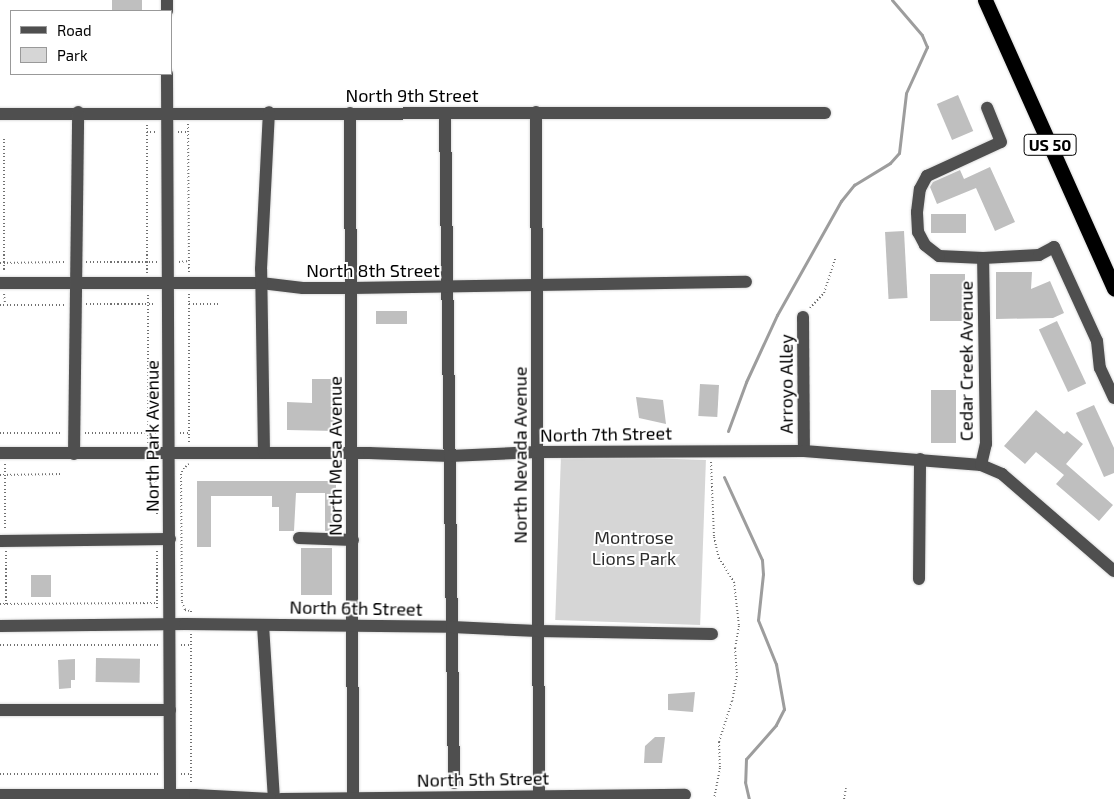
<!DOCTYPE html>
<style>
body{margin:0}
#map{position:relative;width:1114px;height:799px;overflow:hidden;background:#fff;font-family:"Exo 2",sans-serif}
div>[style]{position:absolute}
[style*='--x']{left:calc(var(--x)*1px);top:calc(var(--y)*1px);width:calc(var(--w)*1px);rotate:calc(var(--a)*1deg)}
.green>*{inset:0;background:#d6d6d6;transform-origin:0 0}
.stream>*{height:3px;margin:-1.5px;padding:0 1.5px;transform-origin:1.5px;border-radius:1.5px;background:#9d9d9d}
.building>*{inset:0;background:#bfbfbf;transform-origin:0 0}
.path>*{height:2px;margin-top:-1px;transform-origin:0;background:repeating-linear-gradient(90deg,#717171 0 1px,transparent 0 3.5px)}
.roads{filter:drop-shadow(0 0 1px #dbdbdb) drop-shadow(0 0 1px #dbdbdb)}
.minor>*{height:12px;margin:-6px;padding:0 6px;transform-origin:6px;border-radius:6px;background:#4f4f4f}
.highway>*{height:15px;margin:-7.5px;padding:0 7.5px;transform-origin:7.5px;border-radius:7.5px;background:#000}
span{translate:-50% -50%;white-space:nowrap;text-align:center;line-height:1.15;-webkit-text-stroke:4px #fff;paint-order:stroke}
.shield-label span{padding:1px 4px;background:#fff;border:1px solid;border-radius:4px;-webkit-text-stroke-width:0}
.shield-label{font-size:16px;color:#000;font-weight:700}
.street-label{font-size:18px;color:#000}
.park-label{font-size:18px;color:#2d2d2d}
.legend{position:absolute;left:10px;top:10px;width:162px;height:65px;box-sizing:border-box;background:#fff;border:1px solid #999;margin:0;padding:6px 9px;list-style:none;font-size:15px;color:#000}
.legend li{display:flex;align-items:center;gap:10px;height:25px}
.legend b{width:25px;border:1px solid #999}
</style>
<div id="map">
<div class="green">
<i style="left:561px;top:455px;width:145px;height:165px;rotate:2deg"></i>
</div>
<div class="stream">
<i style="--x:728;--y:431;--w:52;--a:-69.8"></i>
<i style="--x:746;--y:382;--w:74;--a:-65.2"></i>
<i style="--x:777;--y:315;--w:131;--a:-60.7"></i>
<i style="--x:841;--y:201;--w:21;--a:-51"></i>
<i style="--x:854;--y:185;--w:42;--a:-31.4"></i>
<i style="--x:890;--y:163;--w:13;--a:-48"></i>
<i style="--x:899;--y:153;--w:60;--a:-83.3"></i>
<i style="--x:906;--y:93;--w:51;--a:-65.5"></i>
<i style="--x:927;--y:47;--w:13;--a:-113"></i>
<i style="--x:922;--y:35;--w:46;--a:-130.6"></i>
<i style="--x:724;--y:477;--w:91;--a:65.4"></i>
<i style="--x:762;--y:560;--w:14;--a:86"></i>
<i style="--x:763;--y:574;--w:46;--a:96.2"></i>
<i style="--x:758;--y:620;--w:48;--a:67.8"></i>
<i style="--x:776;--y:664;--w:46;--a:79.9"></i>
<i style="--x:784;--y:709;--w:18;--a:117"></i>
<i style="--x:776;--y:725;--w:45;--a:131.4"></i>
<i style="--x:746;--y:759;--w:23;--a:92"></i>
<i style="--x:745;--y:782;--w:17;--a:77"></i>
</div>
<div class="building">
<i style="left:112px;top:0;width:30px;height:11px"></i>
<i style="left:958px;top:95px;width:39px;height:23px;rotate:67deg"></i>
<i style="clip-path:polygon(990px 167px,1015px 222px,995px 231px,976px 188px,937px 204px,930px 187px,933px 182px,960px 170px,964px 179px)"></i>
<i style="left:931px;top:214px;width:35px;height:19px"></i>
<i style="left:904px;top:231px;width:67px;height:19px;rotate:87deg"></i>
<i style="clip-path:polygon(996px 272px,1032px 272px,1031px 289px,1050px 281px,1064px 313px,1053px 318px,996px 319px)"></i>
<i style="left:965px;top:274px;width:47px;height:35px;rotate:90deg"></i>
<i style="left:407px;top:311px;width:13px;height:31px;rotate:90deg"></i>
<i style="left:1057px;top:321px;width:69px;height:20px;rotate:65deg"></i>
<i style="clip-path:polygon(312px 379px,336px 379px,336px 431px,287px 430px,287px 402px,312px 403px)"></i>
<i style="left:700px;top:384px;width:19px;height:32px;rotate:3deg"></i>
<i style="left:931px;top:390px;width:25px;height:53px"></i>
<i style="clip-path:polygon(636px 397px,663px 400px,666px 424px,639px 418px)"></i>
<i style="clip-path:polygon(1094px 405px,1114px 448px,1114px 473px,1104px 477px,1076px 413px)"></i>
<i style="clip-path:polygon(1036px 410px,1064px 434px,1067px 431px,1083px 444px,1066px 464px,1113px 505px,1099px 521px,1056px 484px,1064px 475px,1036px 452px,1025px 464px,1004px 446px)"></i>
<i style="clip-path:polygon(197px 481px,336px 481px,336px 531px,325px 531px,325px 493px,296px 493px,294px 531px,279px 531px,279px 507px,272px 507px,272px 496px,211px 496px,211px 547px,197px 547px)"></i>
<i style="left:301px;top:548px;width:31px;height:47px"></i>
<i style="left:31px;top:575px;width:20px;height:22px"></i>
<i style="left:96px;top:658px;width:44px;height:24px;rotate:1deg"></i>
<i style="clip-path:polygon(75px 659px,75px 680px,71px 680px,71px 688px,59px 689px,58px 660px)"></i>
<i style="clip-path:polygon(695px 692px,693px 712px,668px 710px,668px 694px)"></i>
<i style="clip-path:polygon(655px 737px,665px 737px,662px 763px,644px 763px,645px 746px)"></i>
</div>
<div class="path">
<i style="--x:188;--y:124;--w:148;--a:89.6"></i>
<i style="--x:147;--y:125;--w:148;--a:90"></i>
<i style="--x:147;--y:132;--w:9;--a:0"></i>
<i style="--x:178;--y:132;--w:10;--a:0"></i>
<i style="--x:4;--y:139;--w:133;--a:90"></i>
<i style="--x:86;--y:262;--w:71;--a:0"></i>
<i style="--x:179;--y:262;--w:10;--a:-6"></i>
<i style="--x:0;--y:263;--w:64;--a:-0.9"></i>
<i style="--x:4;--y:294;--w:10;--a:84"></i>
<i style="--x:189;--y:294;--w:148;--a:90"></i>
<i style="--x:148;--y:295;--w:148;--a:90"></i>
<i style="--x:86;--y:304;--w:70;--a:0"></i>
<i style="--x:189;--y:304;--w:30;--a:0"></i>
<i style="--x:0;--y:305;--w:66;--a:0"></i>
<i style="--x:810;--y:308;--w:21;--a:-47"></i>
<i style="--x:824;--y:293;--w:36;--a:-72"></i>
<i style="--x:0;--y:433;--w:63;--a:0"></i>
<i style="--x:85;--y:433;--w:73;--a:0"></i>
<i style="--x:180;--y:433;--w:9;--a:0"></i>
<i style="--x:711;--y:462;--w:75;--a:87.7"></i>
<i style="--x:714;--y:537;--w:22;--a:77"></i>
<i style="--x:719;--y:558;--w:28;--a:58"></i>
<i style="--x:734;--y:582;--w:44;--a:83.5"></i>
<i style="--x:739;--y:626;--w:22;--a:100"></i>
<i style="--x:735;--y:648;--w:28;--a:86"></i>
<i style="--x:737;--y:676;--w:25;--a:101"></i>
<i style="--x:732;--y:701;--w:43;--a:107.6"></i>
<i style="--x:719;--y:742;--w:26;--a:88"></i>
<i style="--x:720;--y:768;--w:32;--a:101"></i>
<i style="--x:5;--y:464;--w:65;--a:90"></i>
<i style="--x:155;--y:464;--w:50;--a:87.7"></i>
<i style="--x:189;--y:464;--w:6;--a:141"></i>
<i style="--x:184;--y:468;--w:7;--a:117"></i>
<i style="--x:181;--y:474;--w:128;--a:89.6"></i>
<i style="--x:182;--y:602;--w:9;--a:69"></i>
<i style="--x:185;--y:610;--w:6;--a:9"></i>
<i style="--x:191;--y:611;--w:3;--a:90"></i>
<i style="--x:0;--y:475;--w:61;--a:-0.9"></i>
<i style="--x:6;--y:551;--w:53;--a:90"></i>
<i style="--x:157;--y:551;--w:57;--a:90"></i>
<i style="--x:0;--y:604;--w:157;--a:-0.4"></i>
<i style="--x:191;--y:634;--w:150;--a:90"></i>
<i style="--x:0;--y:645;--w:158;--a:0"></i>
<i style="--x:181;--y:645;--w:10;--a:0"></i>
<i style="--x:0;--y:774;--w:160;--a:0"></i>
<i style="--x:181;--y:774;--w:10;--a:0"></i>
<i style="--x:844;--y:799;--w:11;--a:-80"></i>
</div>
<div class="roads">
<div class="minor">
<i style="--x:167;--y:0;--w:11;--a:90"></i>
<i style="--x:167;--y:74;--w:725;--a:89.76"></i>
<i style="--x:536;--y:112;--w:687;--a:89.75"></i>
<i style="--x:350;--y:113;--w:686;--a:89.75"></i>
<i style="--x:445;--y:113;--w:670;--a:89.23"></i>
<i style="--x:0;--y:114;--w:825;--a:-0.07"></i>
<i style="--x:983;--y:258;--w:44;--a:-177.4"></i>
<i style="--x:939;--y:256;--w:18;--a:-142"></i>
<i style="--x:925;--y:245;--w:15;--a:-118"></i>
<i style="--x:918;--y:232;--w:20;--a:-93"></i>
<i style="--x:917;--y:212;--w:23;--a:-83"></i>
<i style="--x:920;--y:189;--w:15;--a:-62"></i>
<i style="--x:927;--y:176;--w:81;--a:-24.7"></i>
<i style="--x:1001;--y:142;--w:37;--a:-112"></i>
<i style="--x:0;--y:283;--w:261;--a:0"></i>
<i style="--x:261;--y:283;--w:42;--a:6.8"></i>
<i style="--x:303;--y:288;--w:48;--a:0"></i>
<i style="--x:351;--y:288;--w:395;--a:-0.9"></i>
<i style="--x:803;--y:317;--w:134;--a:89.6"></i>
<i style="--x:0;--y:453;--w:369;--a:0"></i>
<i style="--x:369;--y:453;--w:81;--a:2.1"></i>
<i style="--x:450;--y:456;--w:87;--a:-2.6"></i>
<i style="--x:537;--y:452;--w:267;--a:-0.2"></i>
<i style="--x:804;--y:451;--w:178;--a:4.5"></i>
<i style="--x:981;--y:465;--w:23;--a:23"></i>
<i style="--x:1002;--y:474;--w:148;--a:40.9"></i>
<i style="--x:264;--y:453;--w:184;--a:-90.9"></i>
<i style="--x:261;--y:269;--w:157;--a:-87.1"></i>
<i style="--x:74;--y:454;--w:342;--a:-89.3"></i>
<i style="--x:981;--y:465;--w:22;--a:-77"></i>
<i style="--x:986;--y:444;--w:186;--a:-90.9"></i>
<i style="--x:983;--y:258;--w:56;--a:-3.1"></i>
<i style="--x:1039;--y:255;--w:17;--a:-28"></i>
<i style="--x:1054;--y:247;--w:103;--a:65.4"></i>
<i style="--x:1097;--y:341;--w:27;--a:84"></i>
<i style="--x:1100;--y:368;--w:33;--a:65"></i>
<i style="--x:299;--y:538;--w:54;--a:2.1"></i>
<i style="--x:0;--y:541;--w:170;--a:-0.7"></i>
<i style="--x:919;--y:579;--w:120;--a:-89.5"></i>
<i style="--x:263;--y:625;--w:174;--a:86.4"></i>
<i style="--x:0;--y:626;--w:185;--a:-0.6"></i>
<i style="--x:185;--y:624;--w:267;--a:0.6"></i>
<i style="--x:452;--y:627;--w:86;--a:2.7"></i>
<i style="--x:538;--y:631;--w:174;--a:1"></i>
<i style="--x:0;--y:710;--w:170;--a:0"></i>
<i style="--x:0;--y:795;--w:195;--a:0"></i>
<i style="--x:195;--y:795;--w:76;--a:3"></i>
<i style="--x:281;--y:799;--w:404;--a:-0.6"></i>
</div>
<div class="highway">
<i style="--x:985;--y:0;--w:316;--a:65.9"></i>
</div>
</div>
<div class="shield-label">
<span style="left:1050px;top:145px">US 50</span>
</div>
<div class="street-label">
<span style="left:412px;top:95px">North 9th Street</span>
<span style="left:373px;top:270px">North 8th Street</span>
<span style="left:966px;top:361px;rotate:-90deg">Cedar Creek Avenue</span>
<span style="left:786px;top:384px;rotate:-90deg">Arroyo Alley</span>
<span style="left:606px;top:434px;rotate:-1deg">North 7th Street</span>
<span style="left:152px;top:436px;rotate:-90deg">North Park Avenue</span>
<span style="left:520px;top:455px;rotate:-90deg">North Nevada Avenue</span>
<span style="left:335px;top:456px;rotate:-90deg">North Mesa Avenue</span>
<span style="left:356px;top:608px;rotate:1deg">North 6th Street</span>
<span style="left:483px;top:779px;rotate:-1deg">North 5th Street</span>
</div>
<div class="park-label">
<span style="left:634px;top:548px">Montrose<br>Lions Park</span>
</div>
<ul class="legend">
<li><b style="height:6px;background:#4f4f4f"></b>Road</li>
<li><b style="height:14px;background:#d6d6d6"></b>Park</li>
</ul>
</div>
